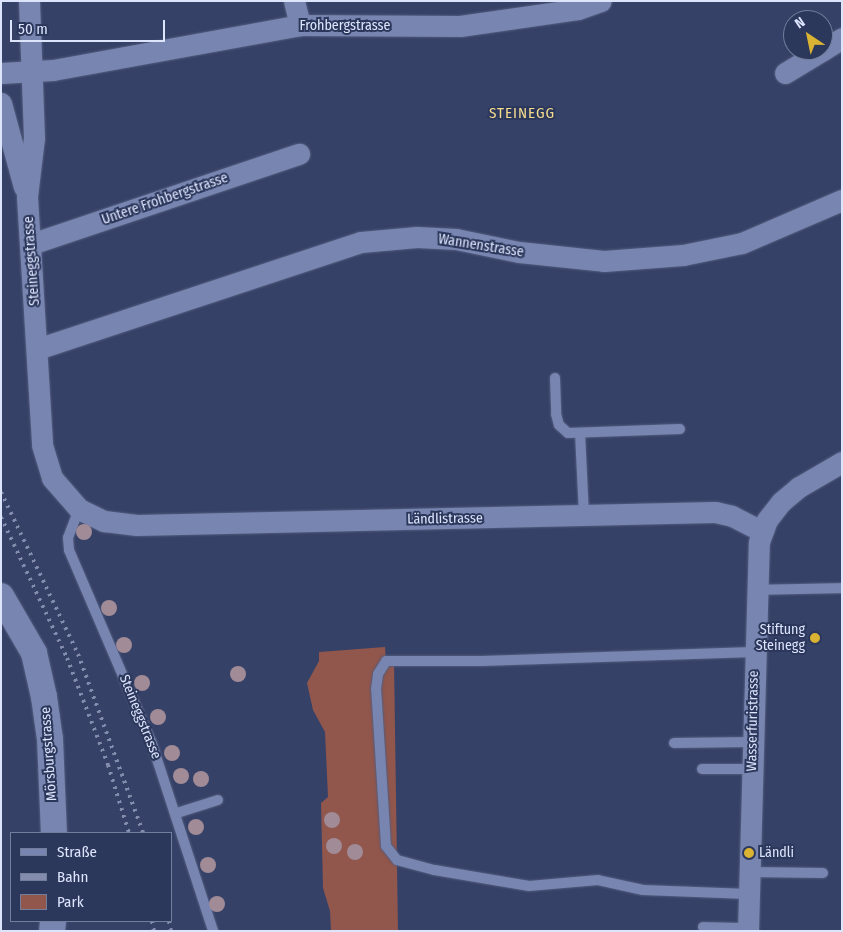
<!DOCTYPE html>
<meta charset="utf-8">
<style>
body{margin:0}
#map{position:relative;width:843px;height:932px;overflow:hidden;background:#364168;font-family:"Fira Sans Condensed",sans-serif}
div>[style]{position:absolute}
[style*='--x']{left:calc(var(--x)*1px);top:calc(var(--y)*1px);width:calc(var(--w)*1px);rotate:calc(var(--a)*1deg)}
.green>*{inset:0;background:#91564c}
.roads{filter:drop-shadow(0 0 1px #535c7d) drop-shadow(0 0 1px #535c7d)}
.service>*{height:10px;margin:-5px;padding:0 5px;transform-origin:5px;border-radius:5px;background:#7785b0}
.minor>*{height:21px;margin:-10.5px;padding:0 10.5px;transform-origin:10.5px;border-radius:10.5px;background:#7785b0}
.tertiary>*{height:26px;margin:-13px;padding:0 13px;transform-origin:13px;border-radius:13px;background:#7785b0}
.rail>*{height:4px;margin-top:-2px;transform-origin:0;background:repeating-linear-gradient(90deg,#838cac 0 2.5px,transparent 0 7.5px)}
.trees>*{width:16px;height:16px;margin:-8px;border-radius:50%;background:#a08b97}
.dots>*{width:14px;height:14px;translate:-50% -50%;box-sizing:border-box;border:2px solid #2c375c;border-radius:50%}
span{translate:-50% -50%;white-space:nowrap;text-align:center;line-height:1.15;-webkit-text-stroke:4px #2c375c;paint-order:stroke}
.street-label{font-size:14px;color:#dde5fd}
.poi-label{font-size:14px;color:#dde5fd}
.right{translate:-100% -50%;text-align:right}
.left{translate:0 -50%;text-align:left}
.neighbourhood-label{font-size:15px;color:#f5db8e;letter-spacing:1px}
.frame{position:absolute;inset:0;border:2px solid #dde5fd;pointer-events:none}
.legend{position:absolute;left:10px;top:832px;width:162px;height:90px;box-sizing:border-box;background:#2c375c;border:1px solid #737d9c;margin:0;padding:6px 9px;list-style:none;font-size:15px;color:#dde5fd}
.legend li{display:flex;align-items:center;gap:10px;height:25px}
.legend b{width:25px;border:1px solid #737d9c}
.north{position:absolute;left:783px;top:10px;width:50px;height:50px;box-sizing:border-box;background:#2c375c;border:1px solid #737d9c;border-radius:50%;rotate:326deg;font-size:14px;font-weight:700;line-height:20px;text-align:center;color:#dde5fd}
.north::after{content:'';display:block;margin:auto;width:18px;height:22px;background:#dab333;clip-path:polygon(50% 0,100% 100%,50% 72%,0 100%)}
.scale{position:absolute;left:10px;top:20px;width:155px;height:22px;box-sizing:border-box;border:2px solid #dde5fd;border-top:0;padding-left:6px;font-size:15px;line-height:18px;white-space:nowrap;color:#dde5fd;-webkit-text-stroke:4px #2c375c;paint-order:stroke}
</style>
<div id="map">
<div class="green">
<i style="clip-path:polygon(385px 647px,386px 660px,394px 661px,398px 931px,331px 931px,330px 911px,323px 888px,321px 803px,328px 797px,325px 732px,313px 710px,307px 683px,319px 661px,319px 652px)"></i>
</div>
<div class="roads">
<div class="service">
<i style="--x:555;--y:378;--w:36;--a:88"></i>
<i style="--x:556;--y:414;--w:11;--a:75"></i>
<i style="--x:559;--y:425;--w:12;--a:42"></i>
<i style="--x:568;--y:433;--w:112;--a:-2"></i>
<i style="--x:580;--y:433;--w:82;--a:87.2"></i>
<i style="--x:79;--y:509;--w:31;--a:111"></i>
<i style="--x:68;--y:538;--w:12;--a:85"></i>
<i style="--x:69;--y:550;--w:211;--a:66.8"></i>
<i style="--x:152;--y:744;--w:197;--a:71.9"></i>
<i style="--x:756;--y:590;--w:86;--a:-1.3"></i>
<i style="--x:674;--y:743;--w:78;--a:-0.7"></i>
<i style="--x:702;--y:769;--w:49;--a:0"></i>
<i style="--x:177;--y:813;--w:43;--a:-17.6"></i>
<i style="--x:749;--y:872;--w:74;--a:0.8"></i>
<i style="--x:748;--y:894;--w:105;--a:-177.8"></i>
<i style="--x:643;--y:890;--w:46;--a:-167.5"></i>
<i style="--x:598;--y:880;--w:69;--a:175"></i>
<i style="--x:529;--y:886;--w:96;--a:-170.4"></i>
<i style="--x:434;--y:870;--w:38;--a:-165"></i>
<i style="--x:397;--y:860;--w:18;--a:-128"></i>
<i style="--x:386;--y:846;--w:157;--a:-93.6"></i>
<i style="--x:376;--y:689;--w:15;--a:-82"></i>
<i style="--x:378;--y:674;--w:15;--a:-58"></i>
<i style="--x:386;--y:661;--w:96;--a:0"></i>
<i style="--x:482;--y:661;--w:272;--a:-1.9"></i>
<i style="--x:703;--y:927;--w:45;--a:1.3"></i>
</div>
<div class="minor">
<i style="--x:29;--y:1;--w:137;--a:87.9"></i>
<i style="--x:34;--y:138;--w:59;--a:96.8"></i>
<i style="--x:27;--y:197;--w:248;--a:86.5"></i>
<i style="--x:42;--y:445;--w:34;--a:73"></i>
<i style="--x:52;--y:478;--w:41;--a:48.9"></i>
<i style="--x:79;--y:509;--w:28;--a:26"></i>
<i style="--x:104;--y:521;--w:33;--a:7"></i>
<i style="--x:137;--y:525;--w:578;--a:-1.29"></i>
<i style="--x:715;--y:512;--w:17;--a:13"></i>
<i style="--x:732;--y:516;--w:33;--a:27"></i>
<i style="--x:294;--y:1;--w:25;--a:76"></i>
<i style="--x:823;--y:50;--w:22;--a:-32"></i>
<i style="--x:1;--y:73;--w:52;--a:-3.3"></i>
<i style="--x:53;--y:70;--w:251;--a:-10.3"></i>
<i style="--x:300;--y:25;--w:160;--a:0.4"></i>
<i style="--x:460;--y:26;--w:119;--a:-8.2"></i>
<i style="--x:578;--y:9;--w:24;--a:-19"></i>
<i style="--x:785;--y:73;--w:44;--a:-31.2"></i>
<i style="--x:1;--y:103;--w:87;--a:74.7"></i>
<i style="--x:31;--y:244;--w:283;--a:-18.6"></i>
<i style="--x:37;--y:349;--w:341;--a:-18.3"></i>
<i style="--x:361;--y:242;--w:56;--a:-5.1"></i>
<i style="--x:417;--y:237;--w:39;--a:3"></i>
<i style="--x:456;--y:239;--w:64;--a:11.7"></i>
<i style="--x:519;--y:252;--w:85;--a:6"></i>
<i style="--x:604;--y:261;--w:79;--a:-4.3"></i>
<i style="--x:683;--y:255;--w:60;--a:-11.5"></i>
<i style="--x:742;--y:243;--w:109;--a:-23.3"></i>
<i style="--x:748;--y:931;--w:389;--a:-88.4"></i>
<i style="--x:759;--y:542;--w:23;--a:-70"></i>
<i style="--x:767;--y:520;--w:23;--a:-52"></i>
<i style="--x:781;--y:502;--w:23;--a:-40"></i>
<i style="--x:799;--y:487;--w:50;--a:-30.2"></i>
</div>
<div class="tertiary">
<i style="--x:1;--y:596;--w:66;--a:59.9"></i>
<i style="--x:34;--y:653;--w:45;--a:77.2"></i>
<i style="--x:44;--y:697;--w:42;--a:81.9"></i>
<i style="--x:50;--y:739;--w:94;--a:87.6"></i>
<i style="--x:52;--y:931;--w:10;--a:-84"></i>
</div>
</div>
<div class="rail">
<i style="--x:1;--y:492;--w:179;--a:64.6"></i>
<i style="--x:78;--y:654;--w:190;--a:70"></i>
<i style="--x:1;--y:517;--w:156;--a:64.9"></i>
<i style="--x:67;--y:658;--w:115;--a:69"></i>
<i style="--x:108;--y:765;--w:71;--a:72.8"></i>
<i style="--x:152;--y:921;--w:10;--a:79"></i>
<i style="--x:169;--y:921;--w:10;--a:79"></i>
</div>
<div class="trees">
<i style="left:84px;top:532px"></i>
<i style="left:109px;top:608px"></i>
<i style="left:124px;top:645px"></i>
<i style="left:238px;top:674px"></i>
<i style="left:142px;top:683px"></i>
<i style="left:158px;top:717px"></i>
<i style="left:172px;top:753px"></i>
<i style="left:181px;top:776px"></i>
<i style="left:201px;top:779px"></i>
<i style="left:332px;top:820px"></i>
<i style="left:196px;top:827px"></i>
<i style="left:334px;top:846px"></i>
<i style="left:355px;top:852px"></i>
<i style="left:208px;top:865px"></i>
<i style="left:217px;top:904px"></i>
</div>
<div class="dots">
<i style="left:815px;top:638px;background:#dab333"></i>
<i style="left:749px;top:853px;background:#dab333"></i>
</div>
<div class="street-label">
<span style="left:345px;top:26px">Frohbergstrasse</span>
<span style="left:165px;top:199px;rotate:-19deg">Untere Frohbergstrasse</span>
<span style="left:481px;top:246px;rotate:9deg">Wannenstrasse</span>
<span style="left:32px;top:261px;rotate:-94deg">Steineggstrasse</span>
<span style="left:445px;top:519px;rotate:-1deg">Ländlistrasse</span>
<span style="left:140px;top:717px;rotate:68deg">Steineggstrasse</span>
<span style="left:753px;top:721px;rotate:-89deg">Wasserfuristrasse</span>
<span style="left:49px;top:754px;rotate:-94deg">Mörsburgstrasse</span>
</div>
<div class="poi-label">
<span class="right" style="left:805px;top:638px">Stiftung<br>Steinegg</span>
<span class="left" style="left:759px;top:853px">Ländli</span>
</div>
<div class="neighbourhood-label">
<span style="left:522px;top:114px">STEINEGG</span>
</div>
<div class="frame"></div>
<ul class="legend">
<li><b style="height:6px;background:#7785b0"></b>Straße</li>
<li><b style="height:6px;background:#838cac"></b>Bahn</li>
<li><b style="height:14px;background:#91564c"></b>Park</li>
</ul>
<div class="north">N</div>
<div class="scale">50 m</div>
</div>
